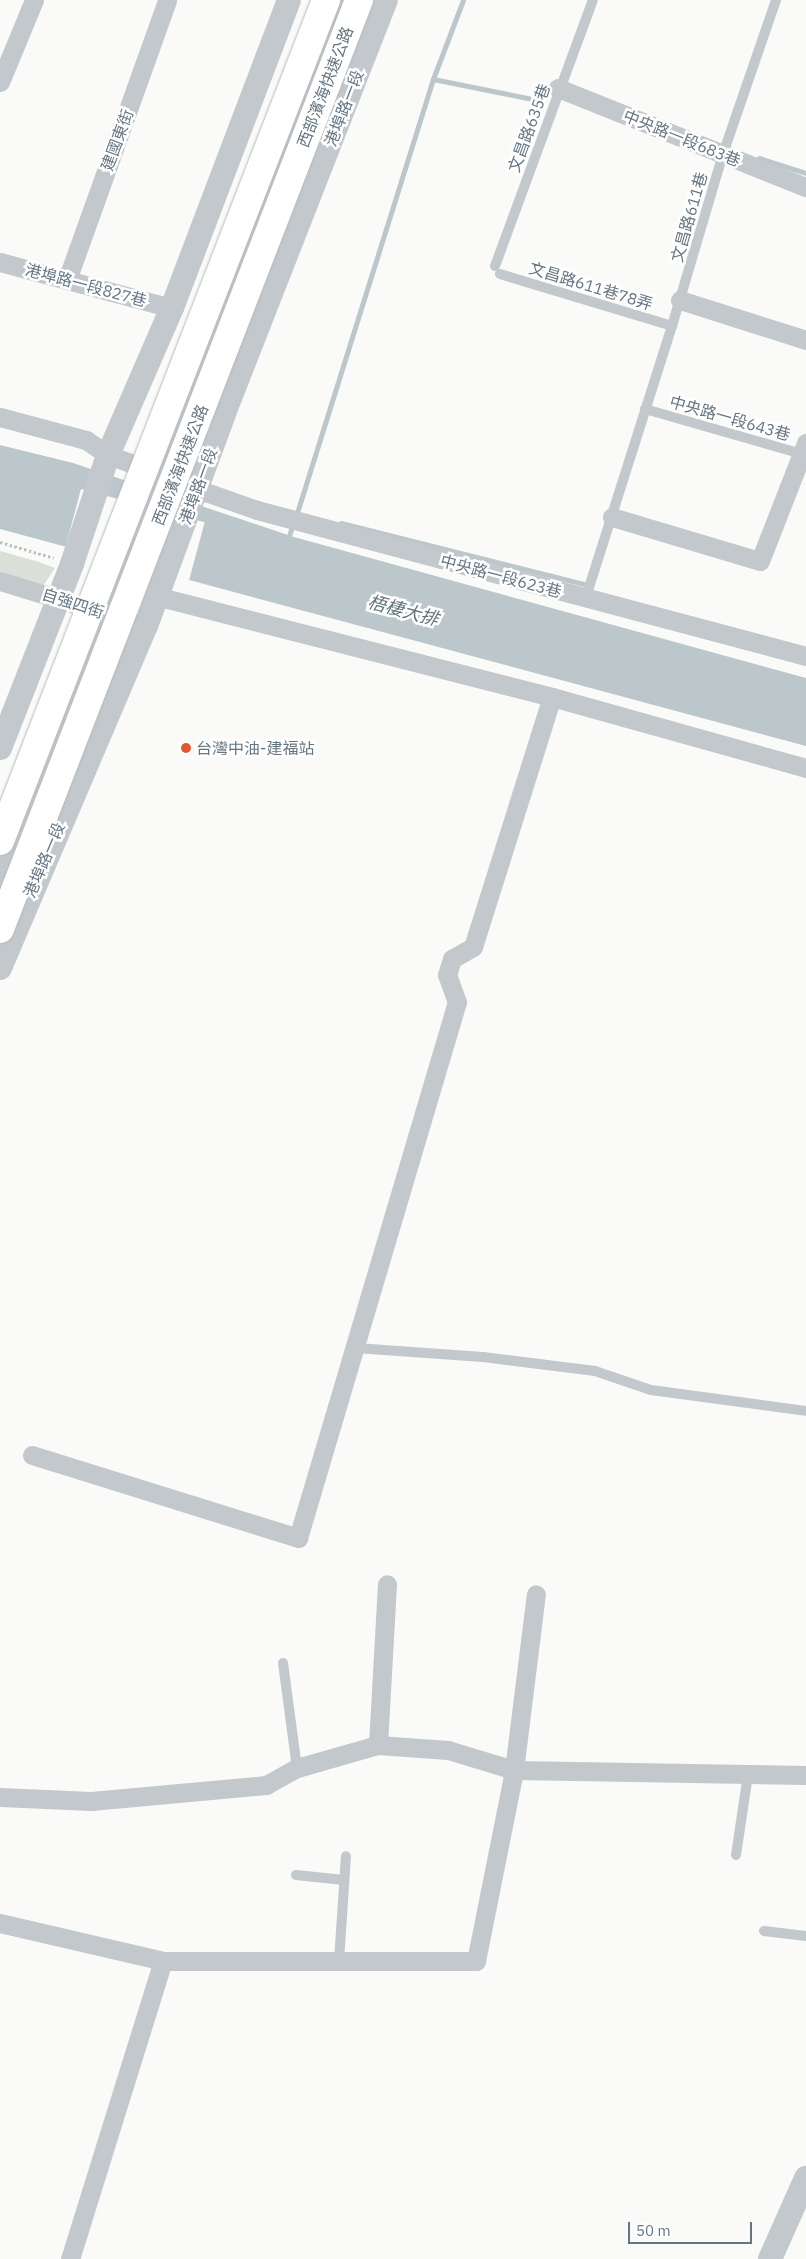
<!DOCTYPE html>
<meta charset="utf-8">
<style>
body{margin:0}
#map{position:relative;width:806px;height:2259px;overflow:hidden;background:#fafaf8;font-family:"IBM Plex Sans","Noto Sans TC",sans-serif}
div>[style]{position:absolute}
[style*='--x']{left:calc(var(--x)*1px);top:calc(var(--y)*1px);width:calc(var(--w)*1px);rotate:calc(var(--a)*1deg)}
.green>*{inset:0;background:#dadfd7}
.water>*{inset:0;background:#bbc7cb}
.pier>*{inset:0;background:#fafaf8;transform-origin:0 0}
.stream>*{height:5px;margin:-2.5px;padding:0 2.5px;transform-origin:2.5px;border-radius:2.5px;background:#bbc7cb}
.path>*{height:3px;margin-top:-1.5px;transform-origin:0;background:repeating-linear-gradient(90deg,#bbbfc2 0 2.5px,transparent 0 5px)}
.service>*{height:10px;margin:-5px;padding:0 5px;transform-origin:5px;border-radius:5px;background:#c3c8cc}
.minor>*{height:19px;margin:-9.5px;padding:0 9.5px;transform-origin:9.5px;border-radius:9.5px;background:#c3c8cc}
.tertiary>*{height:24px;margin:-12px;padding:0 12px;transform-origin:12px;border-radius:12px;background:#c3c8cc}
.bridges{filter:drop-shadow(0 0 1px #b4b9bd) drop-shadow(0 0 1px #b4b9bd)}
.trunk-bridge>*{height:28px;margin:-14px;padding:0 14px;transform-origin:14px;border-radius:14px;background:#fff}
.dots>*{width:14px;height:14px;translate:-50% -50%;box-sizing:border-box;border:2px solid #fff;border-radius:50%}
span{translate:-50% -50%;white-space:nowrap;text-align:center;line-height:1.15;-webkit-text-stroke:5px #fff;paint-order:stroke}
.street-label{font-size:16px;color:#657683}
.poi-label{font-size:16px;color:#657683}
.left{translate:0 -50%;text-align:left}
.water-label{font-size:18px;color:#60757c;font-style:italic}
.scale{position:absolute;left:628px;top:2222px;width:124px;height:22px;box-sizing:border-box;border:2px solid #657683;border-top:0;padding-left:6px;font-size:15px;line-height:18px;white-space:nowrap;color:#657683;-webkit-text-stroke:4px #fff;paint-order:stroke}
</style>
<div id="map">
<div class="green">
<i style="clip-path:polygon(0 551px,39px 562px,55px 568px,39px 592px,0 580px)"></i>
</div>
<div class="water">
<i style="clip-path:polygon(0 445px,73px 463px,294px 537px,806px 678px,806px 746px,0 529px)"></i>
</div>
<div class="pier">
<i style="left:81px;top:489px;width:128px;height:61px;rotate:15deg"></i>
</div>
<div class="stream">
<i style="--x:433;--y:79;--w:111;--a:11.4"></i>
<i style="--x:759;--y:158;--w:49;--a:17.7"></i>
<i style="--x:296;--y:516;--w:458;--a:-72.6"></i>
<i style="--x:433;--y:79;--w:85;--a:-69.2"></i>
<i style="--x:341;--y:523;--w:250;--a:14.1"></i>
<i style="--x:287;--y:542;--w:19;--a:-72"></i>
</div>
<div class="path">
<i style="--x:0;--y:542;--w:56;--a:16.5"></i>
</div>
<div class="service">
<i style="--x:495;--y:266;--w:283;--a:-69.8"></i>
<i style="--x:500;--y:274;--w:180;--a:16.8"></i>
<i style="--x:645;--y:409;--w:166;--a:16"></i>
<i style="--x:586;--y:597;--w:284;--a:-72.4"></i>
<i style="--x:672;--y:326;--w:179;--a:-73.5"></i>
<i style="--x:723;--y:154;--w:163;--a:-71"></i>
<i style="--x:356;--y:1348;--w:127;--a:4.1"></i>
<i style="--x:483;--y:1357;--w:113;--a:7.1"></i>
<i style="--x:595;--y:1371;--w:59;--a:18.7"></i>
<i style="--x:651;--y:1390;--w:156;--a:7.7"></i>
<i style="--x:283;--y:1663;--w:106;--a:82.4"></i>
<i style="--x:736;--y:1855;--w:81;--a:-81.5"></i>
<i style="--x:296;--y:1875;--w:48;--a:5.9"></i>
<i style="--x:764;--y:1931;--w:42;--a:6.8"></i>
<i style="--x:339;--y:1961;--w:105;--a:-86.2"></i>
</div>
<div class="minor">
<i style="--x:0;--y:82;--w:89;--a:-67.5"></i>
<i style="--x:558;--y:88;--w:267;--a:21.8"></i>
<i style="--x:0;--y:262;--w:178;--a:15"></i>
<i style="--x:67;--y:280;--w:297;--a:-70.3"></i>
<i style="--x:680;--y:300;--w:132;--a:17.6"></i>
<i style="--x:0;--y:417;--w:89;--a:15"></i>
<i style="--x:86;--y:440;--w:27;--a:34"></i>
<i style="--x:108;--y:455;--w:51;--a:19.5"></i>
<i style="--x:183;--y:484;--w:78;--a:19.4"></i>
<i style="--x:257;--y:510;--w:568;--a:14.89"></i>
<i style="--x:612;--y:517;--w:154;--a:16.6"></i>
<i style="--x:760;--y:561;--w:127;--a:-68.7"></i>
<i style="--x:0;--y:581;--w:153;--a:17.1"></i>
<i style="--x:156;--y:596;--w:409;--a:14.3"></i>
<i style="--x:552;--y:697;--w:264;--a:15.6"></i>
<i style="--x:32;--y:1455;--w:279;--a:17.3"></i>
<i style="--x:298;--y:1538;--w:559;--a:-73.48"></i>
<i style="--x:457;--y:1002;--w:29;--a:-110"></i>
<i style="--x:447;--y:975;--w:17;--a:-73"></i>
<i style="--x:452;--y:959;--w:24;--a:-30"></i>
<i style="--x:473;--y:947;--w:262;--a:-72.5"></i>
<i style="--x:378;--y:1745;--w:161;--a:-86.8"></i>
<i style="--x:0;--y:1797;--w:91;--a:2.5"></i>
<i style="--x:91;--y:1801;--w:176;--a:-5.2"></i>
<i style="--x:266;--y:1785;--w:35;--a:-29"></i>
<i style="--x:297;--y:1768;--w:84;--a:-15.9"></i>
<i style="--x:378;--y:1745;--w:70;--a:4.1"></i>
<i style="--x:448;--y:1750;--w:69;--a:16.9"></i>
<i style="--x:514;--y:1770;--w:292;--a:1"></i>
<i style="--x:0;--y:1923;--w:167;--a:13.1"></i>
<i style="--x:163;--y:1961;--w:313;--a:0"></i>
<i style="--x:476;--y:1961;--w:195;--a:-78.7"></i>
<i style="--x:514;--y:1770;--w:177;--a:-82.9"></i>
<i style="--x:70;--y:2259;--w:312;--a:-72.7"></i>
</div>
<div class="tertiary">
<i style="--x:0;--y:748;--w:198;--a:-68.6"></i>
<i style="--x:72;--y:564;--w:115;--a:-71.7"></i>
<i style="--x:108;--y:455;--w:160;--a:-66.5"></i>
<i style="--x:172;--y:308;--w:329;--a:-69.2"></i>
<i style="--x:0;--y:886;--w:950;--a:-68.78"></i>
<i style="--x:0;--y:968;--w:372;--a:-66.9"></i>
<i style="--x:146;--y:626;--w:243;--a:-69.8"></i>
<i style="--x:230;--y:398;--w:427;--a:-68.6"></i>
<i style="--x:770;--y:2259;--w:89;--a:-66"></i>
</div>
<div class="bridges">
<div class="trunk-bridge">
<i style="--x:0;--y:841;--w:902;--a:-68.81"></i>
<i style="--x:0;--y:929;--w:996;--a:-68.87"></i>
</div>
</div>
<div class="dots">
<i style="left:186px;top:748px;background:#e4572e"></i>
</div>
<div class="street-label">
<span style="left:325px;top:87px;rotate:-69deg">西部濱海快速公路</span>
<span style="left:344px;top:108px;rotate:-69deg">港埠路一段</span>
<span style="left:529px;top:128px;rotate:-70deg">文昌路635巷</span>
<span style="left:682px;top:138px;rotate:22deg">中央路一段683巷</span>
<span style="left:117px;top:140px;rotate:-70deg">建國東街</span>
<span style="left:689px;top:217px;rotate:-74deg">文昌路611巷</span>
<span style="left:86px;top:285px;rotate:15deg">港埠路一段827巷</span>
<span style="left:591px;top:286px;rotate:17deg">文昌路611巷78弄</span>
<span style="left:730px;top:418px;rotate:16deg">中央路一段643巷</span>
<span style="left:180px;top:465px;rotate:-69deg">西部濱海快速公路</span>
<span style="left:198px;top:486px;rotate:-70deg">港埠路一段</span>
<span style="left:501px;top:576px;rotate:15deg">中央路一段623巷</span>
<span style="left:73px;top:603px;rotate:18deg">自強四街</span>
<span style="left:44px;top:860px;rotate:-67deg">港埠路一段</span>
</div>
<div class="poi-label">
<span class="left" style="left:196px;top:748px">台灣中油-建福站</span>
</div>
<div class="water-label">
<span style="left:403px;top:611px;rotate:15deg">梧棲大排</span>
</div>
<div class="scale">50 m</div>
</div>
